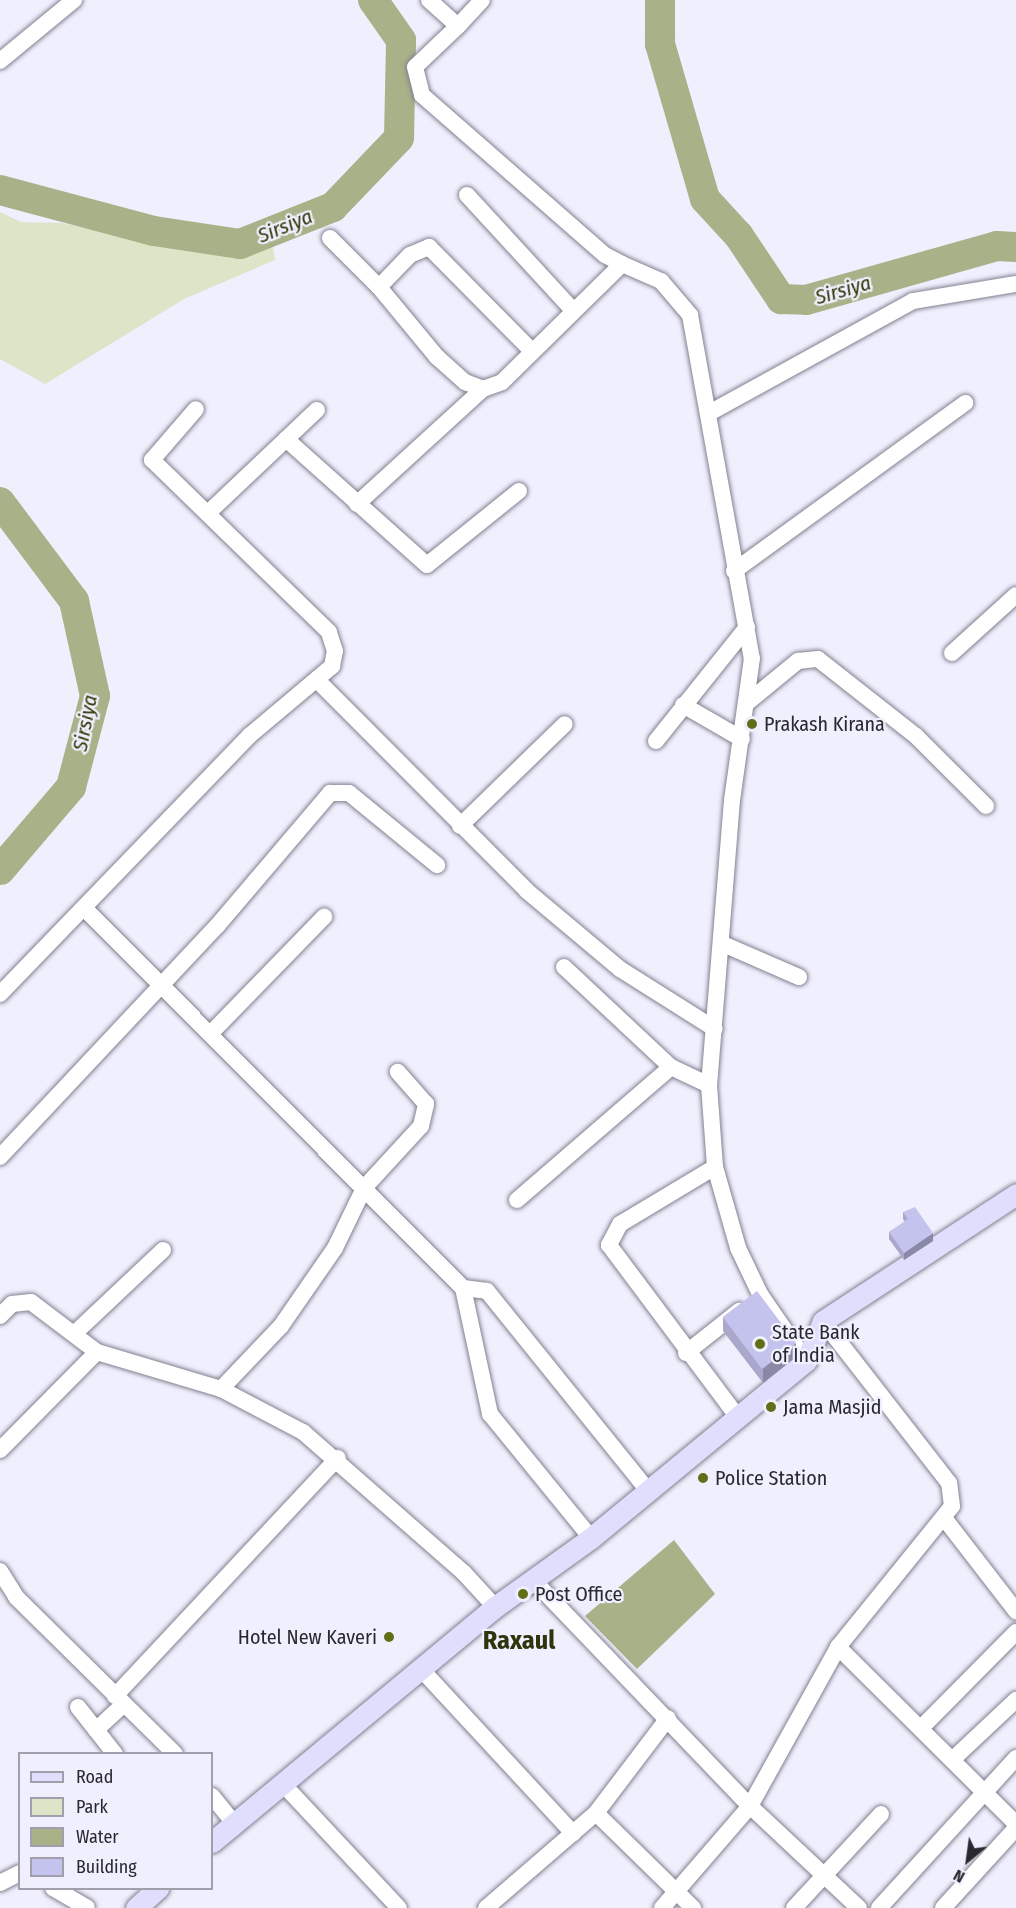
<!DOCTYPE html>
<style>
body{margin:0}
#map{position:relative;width:1016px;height:1908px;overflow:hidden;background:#efeffe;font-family:"Fira Sans Condensed",sans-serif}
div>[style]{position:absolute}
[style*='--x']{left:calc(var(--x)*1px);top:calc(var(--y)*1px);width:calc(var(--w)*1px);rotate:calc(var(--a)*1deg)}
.green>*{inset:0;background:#dde4c8}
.water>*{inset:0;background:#a8b187}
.river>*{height:30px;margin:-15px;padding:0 15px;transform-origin:15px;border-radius:15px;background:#a8b187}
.roads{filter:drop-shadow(0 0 2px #81818f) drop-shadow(0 0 2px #81818f)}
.minor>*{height:16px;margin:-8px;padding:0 8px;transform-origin:8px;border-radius:8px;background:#fff}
.major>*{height:21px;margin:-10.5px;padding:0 10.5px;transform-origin:10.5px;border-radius:10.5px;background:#dfdefc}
.wall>*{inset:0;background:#a9a8cc}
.shaded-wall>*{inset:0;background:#8988a6}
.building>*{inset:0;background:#c4c3ed;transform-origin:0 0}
.dots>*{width:16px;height:16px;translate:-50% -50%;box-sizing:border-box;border:3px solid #efeffe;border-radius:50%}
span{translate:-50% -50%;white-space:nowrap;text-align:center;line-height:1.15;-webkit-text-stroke:4.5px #efeffe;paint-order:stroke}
.poi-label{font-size:20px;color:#29282e}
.left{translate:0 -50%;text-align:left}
.right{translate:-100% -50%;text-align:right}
.water-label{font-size:21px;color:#303704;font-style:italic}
.district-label{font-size:26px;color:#2e350d;font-weight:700}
.legend{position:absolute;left:18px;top:1752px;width:195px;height:138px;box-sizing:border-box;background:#efeffe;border:2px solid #a09fab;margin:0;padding:8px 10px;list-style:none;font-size:18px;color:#29282e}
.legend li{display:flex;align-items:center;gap:12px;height:30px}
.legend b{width:30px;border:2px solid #a09fab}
.north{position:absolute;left:938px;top:1830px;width:60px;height:60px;-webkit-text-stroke:4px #efeffe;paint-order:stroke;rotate:209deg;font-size:16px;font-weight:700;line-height:24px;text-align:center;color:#29282e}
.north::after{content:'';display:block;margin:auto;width:21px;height:27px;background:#29282e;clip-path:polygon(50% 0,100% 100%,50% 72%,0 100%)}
</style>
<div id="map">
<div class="green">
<i style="clip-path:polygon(0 212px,21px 222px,62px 223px,208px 254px,272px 243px,275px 260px,184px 299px,45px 384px,0 359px)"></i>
</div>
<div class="water">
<i style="clip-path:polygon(674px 1540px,715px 1594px,637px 1669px,585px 1616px)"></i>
</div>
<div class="river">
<i style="--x:660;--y:0;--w:44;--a:90"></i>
<i style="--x:660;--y:44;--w:161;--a:73.8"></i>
<i style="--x:705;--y:199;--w:50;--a:47.4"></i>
<i style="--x:739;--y:236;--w:76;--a:56.3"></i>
<i style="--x:781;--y:299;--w:25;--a:2"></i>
<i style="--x:806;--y:300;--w:198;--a:-15.8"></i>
<i style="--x:997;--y:246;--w:19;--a:3"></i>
<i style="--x:0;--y:190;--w:159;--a:14.9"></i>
<i style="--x:154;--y:231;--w:87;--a:8.6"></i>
<i style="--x:240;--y:244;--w:100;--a:-21.7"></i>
<i style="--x:333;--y:207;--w:95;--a:-46.3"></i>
<i style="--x:399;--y:138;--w:98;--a:-88.8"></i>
<i style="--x:401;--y:40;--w:49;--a:-125"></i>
<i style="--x:0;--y:502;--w:124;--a:53.2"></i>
<i style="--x:74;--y:601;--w:97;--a:77.5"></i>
<i style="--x:95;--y:696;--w:94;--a:104.8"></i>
<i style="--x:71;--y:787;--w:109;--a:130.5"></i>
</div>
<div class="roads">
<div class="minor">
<i style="--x:429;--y:0;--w:39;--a:42"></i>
<i style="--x:458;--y:26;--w:59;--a:136.4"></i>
<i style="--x:415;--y:67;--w:29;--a:76"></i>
<i style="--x:422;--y:95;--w:243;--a:41.2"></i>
<i style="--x:605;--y:255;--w:19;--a:28"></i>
<i style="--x:458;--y:26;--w:35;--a:-47"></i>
<i style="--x:0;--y:61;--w:96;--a:-39.5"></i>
<i style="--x:467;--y:195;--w:155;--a:47.4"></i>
<i style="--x:330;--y:238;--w:69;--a:45"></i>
<i style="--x:379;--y:287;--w:45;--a:-45.9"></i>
<i style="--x:410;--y:255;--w:21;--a:-23"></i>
<i style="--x:429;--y:247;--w:145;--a:45.3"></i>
<i style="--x:379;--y:287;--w:91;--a:50.4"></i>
<i style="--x:437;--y:357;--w:38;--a:42"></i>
<i style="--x:465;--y:382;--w:19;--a:21"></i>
<i style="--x:483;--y:389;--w:20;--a:-20"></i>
<i style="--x:502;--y:382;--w:168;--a:-44.5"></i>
<i style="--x:622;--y:264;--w:43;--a:23.6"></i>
<i style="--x:661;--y:281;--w:45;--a:49.5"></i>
<i style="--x:690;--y:315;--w:349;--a:79.8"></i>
<i style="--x:752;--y:658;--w:143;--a:98"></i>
<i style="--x:732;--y:800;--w:286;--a:94.6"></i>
<i style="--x:709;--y:1085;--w:82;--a:85.8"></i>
<i style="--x:715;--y:1167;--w:84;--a:74.1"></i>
<i style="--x:738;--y:1248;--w:51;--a:64.4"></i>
<i style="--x:760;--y:1294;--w:81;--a:55.5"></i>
<i style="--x:711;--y:412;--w:230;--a:-28.8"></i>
<i style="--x:913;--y:301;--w:104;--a:-9.4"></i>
<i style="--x:286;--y:439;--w:189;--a:41.8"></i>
<i style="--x:427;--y:565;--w:118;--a:-38.8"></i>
<i style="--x:357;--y:504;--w:171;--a:-42.4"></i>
<i style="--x:208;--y:513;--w:150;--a:-43.4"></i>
<i style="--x:734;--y:571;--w:286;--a:-36"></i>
<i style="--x:952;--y:653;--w:86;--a:-42.2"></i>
<i style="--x:318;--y:681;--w:296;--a:45.1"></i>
<i style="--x:527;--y:891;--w:121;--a:40"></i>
<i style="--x:620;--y:969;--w:112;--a:32.3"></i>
<i style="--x:748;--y:702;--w:65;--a:-39.4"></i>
<i style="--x:798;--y:661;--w:20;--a:-6"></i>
<i style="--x:818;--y:659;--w:125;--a:38.2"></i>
<i style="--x:916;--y:736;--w:99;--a:45"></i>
<i style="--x:683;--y:705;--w:68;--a:30"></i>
<i style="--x:656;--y:741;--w:146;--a:-51.4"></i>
<i style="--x:460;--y:826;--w:146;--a:-44.2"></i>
<i style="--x:85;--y:909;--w:535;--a:45.08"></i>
<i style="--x:463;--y:1288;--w:129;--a:77.9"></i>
<i style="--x:490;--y:1414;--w:160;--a:50.8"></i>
<i style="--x:723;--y:944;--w:83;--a:23.5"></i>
<i style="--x:564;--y:967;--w:146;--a:43.1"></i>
<i style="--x:671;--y:1067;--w:42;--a:25.3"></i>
<i style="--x:0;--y:994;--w:359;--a:-46"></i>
<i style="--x:249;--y:736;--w:109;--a:-40.1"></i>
<i style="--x:332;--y:666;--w:15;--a:-79"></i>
<i style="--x:335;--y:651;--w:20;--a:-108"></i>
<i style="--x:329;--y:632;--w:247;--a:-135.8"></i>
<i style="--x:152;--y:460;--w:67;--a:-49.2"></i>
<i style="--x:212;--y:1032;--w:161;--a:-45.8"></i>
<i style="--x:0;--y:1157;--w:317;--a:-46.8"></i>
<i style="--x:217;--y:926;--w:175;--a:-49.6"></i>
<i style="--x:330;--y:793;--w:19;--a:0"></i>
<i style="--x:349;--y:793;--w:114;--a:39.3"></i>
<i style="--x:715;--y:1167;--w:111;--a:149"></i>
<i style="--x:620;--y:1224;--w:24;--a:118"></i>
<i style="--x:609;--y:1245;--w:214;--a:53.2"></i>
<i style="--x:517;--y:1200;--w:203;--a:-40.8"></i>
<i style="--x:463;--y:1288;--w:24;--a:7"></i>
<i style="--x:487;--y:1291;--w:255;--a:51.1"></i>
<i style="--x:0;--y:1316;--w:17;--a:-45"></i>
<i style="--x:12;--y:1304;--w:19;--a:-6"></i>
<i style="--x:31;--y:1302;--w:83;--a:37.1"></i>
<i style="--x:97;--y:1352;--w:129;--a:16.6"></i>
<i style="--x:221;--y:1389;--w:93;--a:27.7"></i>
<i style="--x:303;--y:1432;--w:214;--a:41.2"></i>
<i style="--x:464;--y:1573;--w:46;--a:47.6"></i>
<i style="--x:75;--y:1333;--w:121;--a:-43.3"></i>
<i style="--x:686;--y:1353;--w:68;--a:-38.4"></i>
<i style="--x:221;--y:1389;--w:87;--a:-46.4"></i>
<i style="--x:281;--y:1326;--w:95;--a:-55.3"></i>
<i style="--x:335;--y:1248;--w:67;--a:-64.2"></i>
<i style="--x:364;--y:1188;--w:84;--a:-47.4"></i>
<i style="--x:421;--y:1126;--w:23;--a:-77"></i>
<i style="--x:426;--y:1104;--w:43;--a:-131.2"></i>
<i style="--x:0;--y:1450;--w:138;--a:-45.3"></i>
<i style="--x:944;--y:1518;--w:118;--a:52.3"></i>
<i style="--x:0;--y:1571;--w:31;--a:58"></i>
<i style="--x:16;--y:1597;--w:223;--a:44.6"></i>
<i style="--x:534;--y:1581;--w:312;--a:46.2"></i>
<i style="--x:750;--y:1806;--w:149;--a:43.1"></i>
<i style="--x:838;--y:1647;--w:251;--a:44.8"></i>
<i style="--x:421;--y:1669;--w:224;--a:47.2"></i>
<i style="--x:115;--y:1696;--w:326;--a:-46.9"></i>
<i style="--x:78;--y:1707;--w:60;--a:51.8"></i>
<i style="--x:921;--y:1728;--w:135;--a:-45.3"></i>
<i style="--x:96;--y:1730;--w:38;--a:-43"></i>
<i style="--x:952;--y:1760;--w:88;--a:-43.2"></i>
<i style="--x:282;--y:1783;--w:171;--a:46.9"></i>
<i style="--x:212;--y:1796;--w:35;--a:51"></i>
<i style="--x:596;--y:1813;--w:136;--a:44.4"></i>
<i style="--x:0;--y:1883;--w:22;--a:-27"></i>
<i style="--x:53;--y:1888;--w:39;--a:30"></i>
<i style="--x:486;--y:1908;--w:145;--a:-40.8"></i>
<i style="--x:596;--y:1813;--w:119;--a:-52.8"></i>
<i style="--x:662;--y:1908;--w:135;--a:-49.2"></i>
<i style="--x:750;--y:1806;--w:182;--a:-61"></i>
<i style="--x:838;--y:1647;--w:181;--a:-51"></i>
<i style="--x:952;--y:1506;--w:23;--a:-97"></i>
<i style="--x:949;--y:1483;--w:205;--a:-127.9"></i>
<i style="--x:794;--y:1908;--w:128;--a:-47.2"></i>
<i style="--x:879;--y:1908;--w:203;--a:-47.6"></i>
<i style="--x:943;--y:1908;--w:108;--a:-47.6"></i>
</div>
<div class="major">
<i style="--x:212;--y:1842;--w:368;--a:-39.7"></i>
<i style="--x:495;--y:1607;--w:118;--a:-35.7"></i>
<i style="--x:591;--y:1538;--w:278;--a:-39.5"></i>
<i style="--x:806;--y:1361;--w:43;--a:-67"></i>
<i style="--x:823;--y:1321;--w:231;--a:-33.3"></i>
<i style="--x:136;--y:1908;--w:30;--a:-42"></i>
</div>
</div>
<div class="wall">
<i style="clip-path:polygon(903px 1212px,933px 1241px,904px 1260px,889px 1239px,889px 1232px,905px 1222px,903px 1219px)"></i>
<i style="clip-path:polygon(723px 1317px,796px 1357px,763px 1383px,723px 1331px)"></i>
</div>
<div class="shaded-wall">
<i style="clip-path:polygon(933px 1233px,933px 1241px,904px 1260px,904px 1253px)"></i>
<i style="clip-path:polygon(796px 1343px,796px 1357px,763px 1383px,763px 1369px)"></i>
</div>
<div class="building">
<i style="clip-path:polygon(915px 1207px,933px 1233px,904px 1253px,889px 1232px,908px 1219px,903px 1212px)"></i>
<i style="left:757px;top:1291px;width:65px;height:43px;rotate:53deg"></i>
</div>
<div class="dots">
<i style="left:752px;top:724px;background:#616e17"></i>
<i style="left:760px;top:1344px;background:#616e17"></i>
<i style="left:771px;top:1407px;background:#616e17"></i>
<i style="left:703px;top:1478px;background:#616e17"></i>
<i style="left:523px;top:1594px;background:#616e17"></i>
<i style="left:389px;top:1637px;background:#616e17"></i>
</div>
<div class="poi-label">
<span class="left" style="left:764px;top:724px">Prakash Kirana</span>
<span class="left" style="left:772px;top:1344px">State Bank<br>of India</span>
<span class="left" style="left:783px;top:1407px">Jama Masjid</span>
<span class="left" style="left:715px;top:1478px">Police Station</span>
<span class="left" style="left:535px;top:1594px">Post Office</span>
<span class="right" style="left:377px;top:1637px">Hotel New Kaveri</span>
</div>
<div class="water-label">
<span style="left:285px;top:226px;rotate:-22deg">Sirsiya</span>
<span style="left:843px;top:290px;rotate:-16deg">Sirsiya</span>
<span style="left:85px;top:723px;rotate:-79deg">Sirsiya</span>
</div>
<div class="district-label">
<span style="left:519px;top:1641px">Raxaul</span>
</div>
<ul class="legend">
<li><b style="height:8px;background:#dfdefc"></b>Road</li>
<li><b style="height:16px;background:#dde4c8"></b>Park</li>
<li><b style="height:16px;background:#a8b187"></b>Water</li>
<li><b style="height:16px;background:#c4c3ed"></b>Building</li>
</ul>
<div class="north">N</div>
</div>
